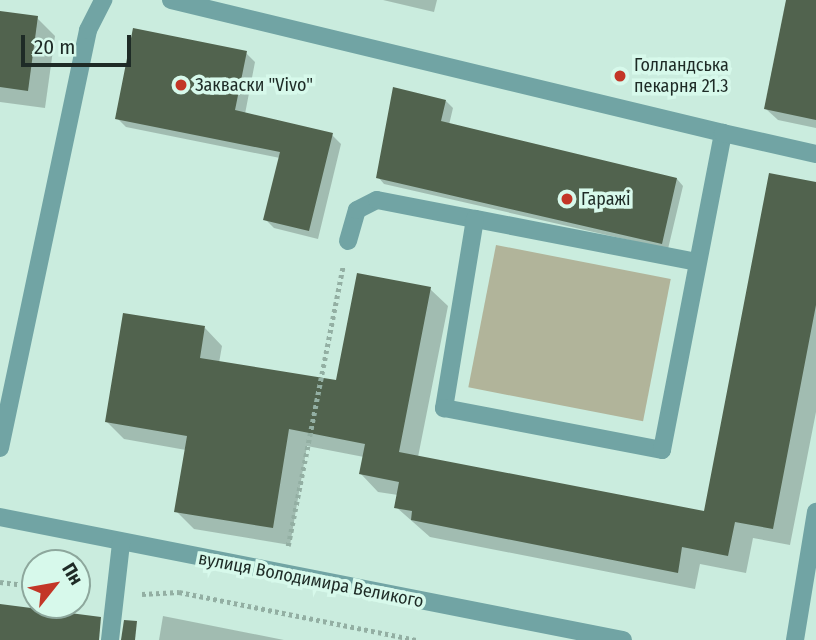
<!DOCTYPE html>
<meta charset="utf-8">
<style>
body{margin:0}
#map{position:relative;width:816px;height:640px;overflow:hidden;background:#caecde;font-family:"Fira Sans Condensed",sans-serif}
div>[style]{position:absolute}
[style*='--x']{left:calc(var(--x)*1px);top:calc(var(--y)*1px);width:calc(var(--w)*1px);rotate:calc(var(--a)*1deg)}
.green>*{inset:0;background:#b1b49a;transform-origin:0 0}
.shadow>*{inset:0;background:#0003}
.building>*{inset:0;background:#51634e}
.path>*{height:4.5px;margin-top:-2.25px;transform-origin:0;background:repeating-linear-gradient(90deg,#93afa3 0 3.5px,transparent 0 7px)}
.minor>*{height:18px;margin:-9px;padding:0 9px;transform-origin:9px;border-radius:9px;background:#71a4a4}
.dots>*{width:19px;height:19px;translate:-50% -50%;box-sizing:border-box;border:4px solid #d7f9eb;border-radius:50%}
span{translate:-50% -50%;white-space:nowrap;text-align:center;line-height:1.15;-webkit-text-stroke:7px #d7f9eb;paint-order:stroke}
.poi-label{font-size:18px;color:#1e2b26}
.left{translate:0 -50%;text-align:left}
.street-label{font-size:18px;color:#1e2b26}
.north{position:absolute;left:21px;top:549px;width:70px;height:70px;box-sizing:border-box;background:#d7f9eb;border:2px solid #8da79c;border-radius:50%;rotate:59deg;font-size:19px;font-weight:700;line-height:28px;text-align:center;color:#1e2b26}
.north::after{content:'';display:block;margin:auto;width:24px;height:32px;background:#c33627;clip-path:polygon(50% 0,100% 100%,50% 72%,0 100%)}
.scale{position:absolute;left:21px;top:35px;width:110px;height:32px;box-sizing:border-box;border:4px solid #1e2b26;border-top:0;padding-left:9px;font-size:21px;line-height:24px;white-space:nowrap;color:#1e2b26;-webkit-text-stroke:5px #d7f9eb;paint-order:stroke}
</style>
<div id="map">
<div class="green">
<i style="left:496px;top:245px;width:178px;height:145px;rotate:11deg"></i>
</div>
<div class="shadow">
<i style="clip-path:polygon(383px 0,437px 0,434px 12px)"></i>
<i style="clip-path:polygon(788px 0,816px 0,816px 128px,778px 120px,766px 109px)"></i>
<i style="clip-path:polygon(0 13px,37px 18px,55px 36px,45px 108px,0 102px)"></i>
<i style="clip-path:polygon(246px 53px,255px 62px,245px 114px,332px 135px,341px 144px,318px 239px,274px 228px,265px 219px,280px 158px,126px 127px,117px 118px)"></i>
<i style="clip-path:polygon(446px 101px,453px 108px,449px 125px,677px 179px,683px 186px,668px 249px,384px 184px,378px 177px)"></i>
<i style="clip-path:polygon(816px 184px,816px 412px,790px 545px,753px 538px,746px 573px,700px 564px,695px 589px,430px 537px,396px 507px,398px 495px,378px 492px,361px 474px,364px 457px,307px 446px,290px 545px,194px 529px,176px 511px,186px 450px,124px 439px,107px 422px,205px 328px,222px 346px,219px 363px,337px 382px,430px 289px,448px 306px,418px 457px,705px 513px)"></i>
<i style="clip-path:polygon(163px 616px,284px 640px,159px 640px)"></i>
</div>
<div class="building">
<i style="clip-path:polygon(786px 0,816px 0,816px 120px,764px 109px)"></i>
<i style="clip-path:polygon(0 11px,38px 16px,28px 91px,0 87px)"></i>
<i style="clip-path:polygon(133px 28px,247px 51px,235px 110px,333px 133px,309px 231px,263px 220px,280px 152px,115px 119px)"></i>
<i style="clip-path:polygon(393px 87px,446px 100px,441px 121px,677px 178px,662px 244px,376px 178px)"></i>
<i style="clip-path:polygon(769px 173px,816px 182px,816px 305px,773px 529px,735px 522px,728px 556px,682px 547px,678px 573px,411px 520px,412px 511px,394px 508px,399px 482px,359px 474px,365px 444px,289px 429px,273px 528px,174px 512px,187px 436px,105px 422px,123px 313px,205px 326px,200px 358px,336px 380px,357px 273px,431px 287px,399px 452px,704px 511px)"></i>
<i style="clip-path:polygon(0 604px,101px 617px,99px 640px,0 640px)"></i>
<i style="clip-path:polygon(124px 620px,137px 621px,135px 640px,121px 640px)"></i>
</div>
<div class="path">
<i style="--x:288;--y:546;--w:285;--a:-78.9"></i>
<i style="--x:0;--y:582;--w:35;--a:7"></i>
<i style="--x:77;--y:591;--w:11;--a:5"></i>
<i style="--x:142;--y:594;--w:37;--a:-3"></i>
<i style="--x:179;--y:592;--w:242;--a:11.4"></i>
</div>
<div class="minor">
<i style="--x:171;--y:0;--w:568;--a:13.55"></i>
<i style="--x:348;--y:241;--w:32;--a:-74"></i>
<i style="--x:357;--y:210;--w:22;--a:-27"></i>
<i style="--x:377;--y:200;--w:100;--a:11"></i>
<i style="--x:697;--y:262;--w:226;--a:-169"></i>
<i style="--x:475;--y:219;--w:192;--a:99.3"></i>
<i style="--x:444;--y:408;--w:222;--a:10.9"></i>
<i style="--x:662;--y:450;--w:323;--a:-79.1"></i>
<i style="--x:723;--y:133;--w:95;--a:12.7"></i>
<i style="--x:0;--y:448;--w:427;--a:-78.1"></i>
<i style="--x:88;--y:30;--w:34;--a:-63"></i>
<i style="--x:0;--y:517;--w:635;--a:11.17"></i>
<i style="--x:110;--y:640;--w:98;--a:-83.5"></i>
<i style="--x:795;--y:640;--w:130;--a:-80.7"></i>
</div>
<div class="dots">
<i style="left:620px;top:76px;background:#c33627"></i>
<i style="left:181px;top:85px;background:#c33627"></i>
<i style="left:567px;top:199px;background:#c33627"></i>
</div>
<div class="poi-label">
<span class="left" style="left:634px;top:76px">Голландська<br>пекарня 21.3</span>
<span class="left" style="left:195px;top:85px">Закваски "Vivo"</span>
<span class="left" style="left:581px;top:199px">Гаражі</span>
</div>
<div class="street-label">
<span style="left:311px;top:580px;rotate:11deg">вулиця Володимира Великого</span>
</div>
<div class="north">Пн</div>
<div class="scale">20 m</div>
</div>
